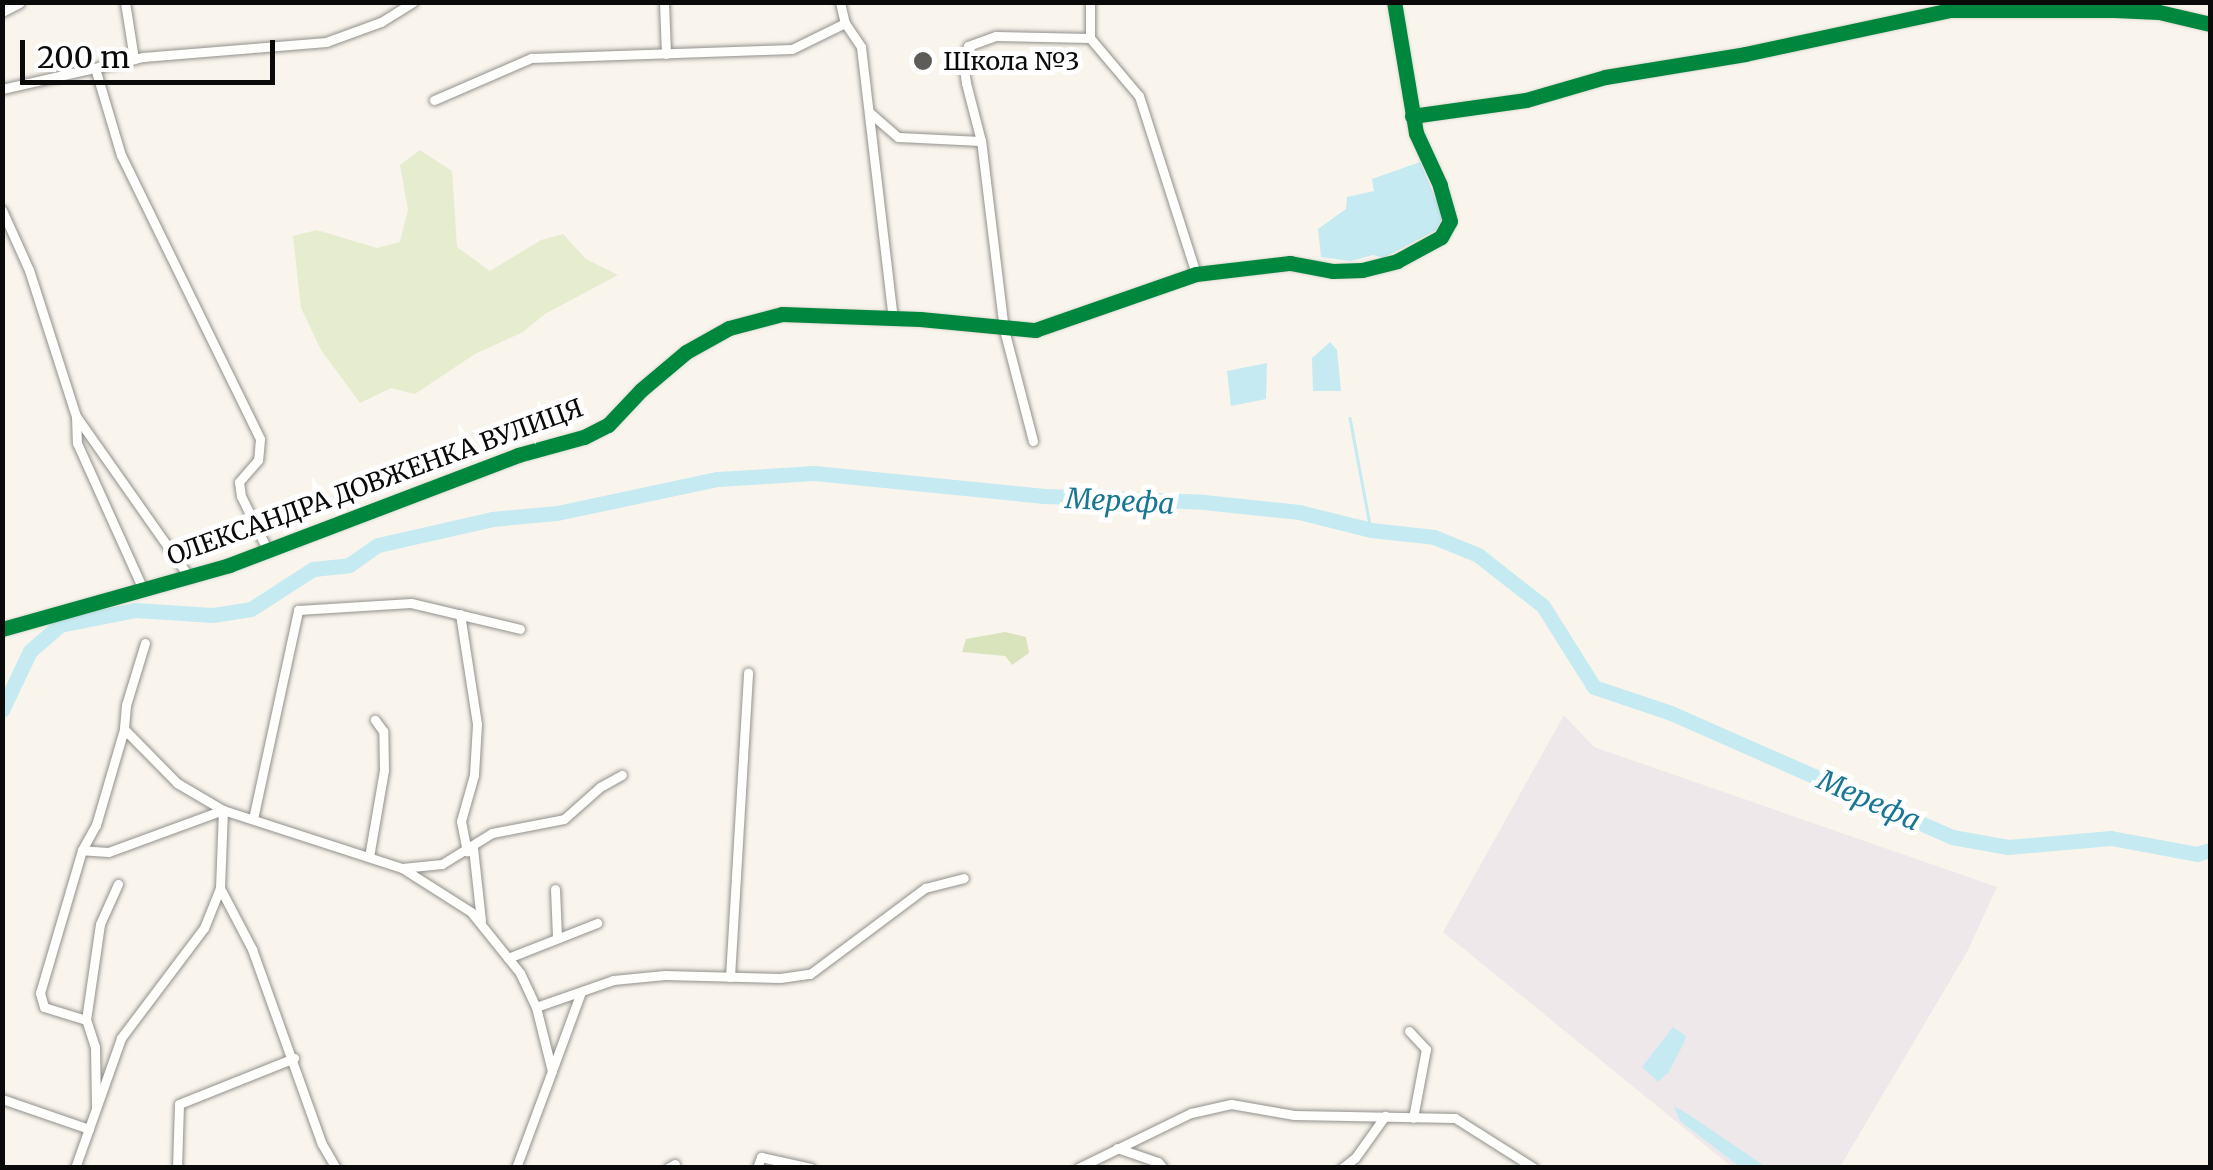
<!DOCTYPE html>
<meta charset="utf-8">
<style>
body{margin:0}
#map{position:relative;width:2213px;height:1170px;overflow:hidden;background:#f9f5ed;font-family:Merriweather,serif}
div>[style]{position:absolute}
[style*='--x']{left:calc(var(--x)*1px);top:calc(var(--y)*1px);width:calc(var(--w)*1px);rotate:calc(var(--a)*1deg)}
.industrial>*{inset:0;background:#efe8eb}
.green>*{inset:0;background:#e6edce}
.forest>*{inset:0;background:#d9e4bc}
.water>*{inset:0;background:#c5eaf1}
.stream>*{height:2.5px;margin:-1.25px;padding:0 1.25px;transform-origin:1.25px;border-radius:1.25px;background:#c5eaf1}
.river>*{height:15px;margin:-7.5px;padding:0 7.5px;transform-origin:7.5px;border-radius:7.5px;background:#c5eaf1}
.roads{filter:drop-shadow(0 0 2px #92908c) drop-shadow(0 0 2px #92908c)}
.minor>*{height:9px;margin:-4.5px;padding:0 4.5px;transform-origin:4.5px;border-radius:4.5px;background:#fefefc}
.tertiary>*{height:11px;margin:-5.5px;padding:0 5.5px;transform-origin:5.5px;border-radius:5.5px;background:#fefefc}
.cycleway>*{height:15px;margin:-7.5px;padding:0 7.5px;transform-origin:7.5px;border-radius:7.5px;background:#00873e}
.dots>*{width:28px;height:28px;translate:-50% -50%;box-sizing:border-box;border:5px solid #fff;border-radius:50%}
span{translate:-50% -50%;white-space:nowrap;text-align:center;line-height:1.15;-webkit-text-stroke:10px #fff;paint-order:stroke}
.poi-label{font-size:25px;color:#0a0a0a}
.left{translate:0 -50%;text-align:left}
.street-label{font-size:25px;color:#0a0a0a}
.water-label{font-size:28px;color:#1a7695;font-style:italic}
.frame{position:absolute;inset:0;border:5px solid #0a0a0a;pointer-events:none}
.scale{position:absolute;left:20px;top:40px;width:255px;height:45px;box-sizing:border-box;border:5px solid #0a0a0a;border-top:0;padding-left:12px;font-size:30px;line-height:35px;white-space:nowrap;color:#0a0a0a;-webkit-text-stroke:8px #fff;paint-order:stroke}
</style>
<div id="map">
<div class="industrial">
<i style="clip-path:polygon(1564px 715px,1594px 747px,1997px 887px,1967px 952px,1840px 1167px,1732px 1167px,1443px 932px)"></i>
</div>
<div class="green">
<i style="clip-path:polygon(420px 150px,452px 171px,457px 247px,490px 271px,541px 240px,563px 234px,586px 259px,618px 275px,545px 314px,523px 332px,475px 354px,415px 394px,391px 388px,360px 403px,321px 350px,301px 308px,293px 236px,317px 230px,377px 248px,400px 242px,408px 210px,400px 165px)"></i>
</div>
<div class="forest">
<i style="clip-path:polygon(1005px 632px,1026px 637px,1029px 653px,1012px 665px,1005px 656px,962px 652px,966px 639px)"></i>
</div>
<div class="water">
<i style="clip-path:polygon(1420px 162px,1443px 216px,1436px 230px,1383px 258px,1373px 255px,1351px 261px,1321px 257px,1318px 229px,1346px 209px,1347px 197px,1374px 191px,1372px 179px)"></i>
<i style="clip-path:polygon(1330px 342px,1337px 350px,1341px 391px,1313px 391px,1312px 358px)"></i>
<i style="clip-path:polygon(1267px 363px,1266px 399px,1231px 406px,1227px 371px)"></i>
<i style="clip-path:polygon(1673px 1027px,1686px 1036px,1684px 1043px,1668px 1073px,1658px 1082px,1642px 1067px)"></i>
<i style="clip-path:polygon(1674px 1106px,1688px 1114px,1766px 1167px,1740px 1167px,1680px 1121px)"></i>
</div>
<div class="stream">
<i style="--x:1350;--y:418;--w:114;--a:79.4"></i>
</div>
<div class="river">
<i style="--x:2;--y:710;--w:65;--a:-64.6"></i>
<i style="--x:30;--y:651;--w:40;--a:-41"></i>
<i style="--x:60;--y:625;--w:76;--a:-11.3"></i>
<i style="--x:135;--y:610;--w:78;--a:3.7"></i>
<i style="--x:213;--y:615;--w:38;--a:-9"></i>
<i style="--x:251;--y:609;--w:74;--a:-32.8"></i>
<i style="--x:313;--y:569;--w:36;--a:-6"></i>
<i style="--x:349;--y:565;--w:35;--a:-35"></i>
<i style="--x:378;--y:545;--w:117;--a:-12.8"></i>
<i style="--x:492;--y:519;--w:65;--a:-5.3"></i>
<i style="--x:557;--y:513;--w:164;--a:-12"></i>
<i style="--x:717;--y:479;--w:97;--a:-3.5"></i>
<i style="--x:814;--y:473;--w:231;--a:5.7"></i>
<i style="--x:1044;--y:496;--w:160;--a:2.1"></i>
<i style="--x:1204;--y:502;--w:96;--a:6"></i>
<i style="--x:1299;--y:512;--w:74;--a:14"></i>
<i style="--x:1371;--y:530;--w:63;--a:6.3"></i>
<i style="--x:1434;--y:537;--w:48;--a:22.2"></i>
<i style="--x:1478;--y:555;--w:83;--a:38.1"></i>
<i style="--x:1543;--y:606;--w:96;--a:57.8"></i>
<i style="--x:1594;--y:687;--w:81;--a:18.7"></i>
<i style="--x:1671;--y:713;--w:307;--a:23.8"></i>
<i style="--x:1952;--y:837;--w:57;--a:10.1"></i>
<i style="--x:2008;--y:847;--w:103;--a:-5"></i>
<i style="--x:2111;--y:838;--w:87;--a:10.5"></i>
<i style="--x:2197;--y:854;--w:14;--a:-17"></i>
</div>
<div class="roads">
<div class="minor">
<i style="--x:125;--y:2;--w:58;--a:81"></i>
<i style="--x:664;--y:2;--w:52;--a:87.8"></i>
<i style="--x:840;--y:2;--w:22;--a:77"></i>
<i style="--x:845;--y:23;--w:29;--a:56"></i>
<i style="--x:861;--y:47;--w:273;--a:83.3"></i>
<i style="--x:1090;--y:38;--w:36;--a:-90"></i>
<i style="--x:95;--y:68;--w:91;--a:73.4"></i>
<i style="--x:121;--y:155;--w:316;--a:63.9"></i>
<i style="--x:260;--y:439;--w:21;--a:95"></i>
<i style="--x:258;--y:460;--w:29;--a:131"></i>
<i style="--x:239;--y:482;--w:14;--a:82"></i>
<i style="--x:241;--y:496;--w:61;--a:63.9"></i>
<i style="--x:2;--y:89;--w:145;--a:-12.8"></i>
<i style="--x:143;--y:57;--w:184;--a:-4.7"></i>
<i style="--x:326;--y:42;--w:59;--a:-20"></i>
<i style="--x:381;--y:22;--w:38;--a:-32"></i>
<i style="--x:434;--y:100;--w:106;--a:-23.4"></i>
<i style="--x:531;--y:58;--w:261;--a:-2"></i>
<i style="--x:792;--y:49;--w:59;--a:-26.1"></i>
<i style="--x:869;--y:112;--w:38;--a:41"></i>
<i style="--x:898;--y:137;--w:83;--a:2.8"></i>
<i style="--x:1412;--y:116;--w:115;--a:-8"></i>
<i style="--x:1526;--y:100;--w:82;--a:-16.2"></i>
<i style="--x:1605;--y:77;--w:142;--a:-9.3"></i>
<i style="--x:1745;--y:54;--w:210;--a:-12.1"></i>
<i style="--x:1950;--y:10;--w:164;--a:0"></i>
<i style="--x:2114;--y:10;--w:45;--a:2.5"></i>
<i style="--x:2159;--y:12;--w:52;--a:13.2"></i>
<i style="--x:2;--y:210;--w:66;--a:65.8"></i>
<i style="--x:29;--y:270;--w:153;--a:72.2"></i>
<i style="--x:76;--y:416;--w:27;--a:88"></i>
<i style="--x:77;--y:443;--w:160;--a:65.7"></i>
<i style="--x:76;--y:416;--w:197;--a:54.9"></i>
<i style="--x:1033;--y:441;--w:115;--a:-104.6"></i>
<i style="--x:1004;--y:330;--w:190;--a:-96.9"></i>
<i style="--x:981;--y:141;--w:60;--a:-104.5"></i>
<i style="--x:966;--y:83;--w:22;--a:-98"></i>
<i style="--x:963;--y:61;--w:16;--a:-72"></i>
<i style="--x:968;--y:46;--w:30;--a:-20"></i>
<i style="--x:996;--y:36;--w:94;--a:1.2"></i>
<i style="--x:1090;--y:38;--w:76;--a:49.8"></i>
<i style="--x:1139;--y:96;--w:187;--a:72.2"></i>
<i style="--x:460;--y:614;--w:111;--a:81.2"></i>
<i style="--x:477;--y:724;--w:51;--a:93.4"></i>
<i style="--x:474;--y:775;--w:48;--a:105.8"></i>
<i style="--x:461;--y:821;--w:31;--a:79"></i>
<i style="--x:2;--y:629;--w:236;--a:-15.7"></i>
<i style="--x:229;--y:565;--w:309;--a:-20.8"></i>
<i style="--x:518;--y:455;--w:68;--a:-15.3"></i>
<i style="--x:584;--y:437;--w:27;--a:-27"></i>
<i style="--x:608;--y:425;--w:48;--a:-46.7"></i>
<i style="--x:641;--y:390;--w:59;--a:-40.2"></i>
<i style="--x:686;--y:352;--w:49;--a:-29.2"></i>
<i style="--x:729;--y:328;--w:55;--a:-14.8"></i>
<i style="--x:782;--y:314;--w:138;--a:2.1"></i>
<i style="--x:920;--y:319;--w:116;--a:5.5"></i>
<i style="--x:1035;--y:330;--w:170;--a:-19.2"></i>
<i style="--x:1196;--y:274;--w:95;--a:-6.7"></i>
<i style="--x:1290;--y:263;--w:44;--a:10.5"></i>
<i style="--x:1333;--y:271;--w:29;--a:-2"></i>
<i style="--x:1362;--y:270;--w:36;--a:-14"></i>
<i style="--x:1397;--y:261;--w:50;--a:-28.6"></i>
<i style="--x:1441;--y:237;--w:18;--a:-61"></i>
<i style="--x:1450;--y:221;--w:37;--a:-106"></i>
<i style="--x:1440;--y:185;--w:57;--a:-114.8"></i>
<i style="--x:1416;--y:133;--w:133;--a:-99.5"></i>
<i style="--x:145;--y:643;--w:65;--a:107"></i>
<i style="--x:126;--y:705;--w:24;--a:95"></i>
<i style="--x:124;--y:729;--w:76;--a:45.5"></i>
<i style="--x:177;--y:783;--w:53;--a:30.4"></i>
<i style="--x:223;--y:810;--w:188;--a:18"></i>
<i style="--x:402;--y:868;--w:82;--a:32.5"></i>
<i style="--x:471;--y:912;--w:78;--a:51.2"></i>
<i style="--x:520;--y:973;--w:38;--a:65"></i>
<i style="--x:536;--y:1007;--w:66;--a:76"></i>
<i style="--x:552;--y:1071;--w:103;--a:110.4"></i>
<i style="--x:253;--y:819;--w:214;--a:-77.8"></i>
<i style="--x:298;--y:610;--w:113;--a:-3.5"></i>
<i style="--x:411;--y:603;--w:112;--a:13.4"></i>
<i style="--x:473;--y:848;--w:73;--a:83.7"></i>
<i style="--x:369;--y:857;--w:88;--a:-80.2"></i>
<i style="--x:384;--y:770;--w:39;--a:-91"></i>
<i style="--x:383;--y:731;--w:14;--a:-126"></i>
<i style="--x:402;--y:868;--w:40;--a:-5.7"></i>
<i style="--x:442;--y:864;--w:59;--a:-31.8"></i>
<i style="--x:492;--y:833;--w:73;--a:-11"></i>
<i style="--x:564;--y:819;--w:48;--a:-41.6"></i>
<i style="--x:600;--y:787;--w:25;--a:-29"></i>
<i style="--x:220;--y:888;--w:69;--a:62.3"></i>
<i style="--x:252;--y:949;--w:207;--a:70.3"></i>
<i style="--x:322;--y:1144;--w:28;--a:60"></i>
<i style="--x:555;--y:889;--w:48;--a:87.6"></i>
<i style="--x:508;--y:958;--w:96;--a:-21.5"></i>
<i style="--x:730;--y:977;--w:305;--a:-86.6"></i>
<i style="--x:536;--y:1007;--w:82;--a:-19.3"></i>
<i style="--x:613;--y:980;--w:52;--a:-5.5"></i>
<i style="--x:665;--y:975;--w:115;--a:1.5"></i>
<i style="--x:780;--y:978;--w:30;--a:-8"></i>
<i style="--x:810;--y:974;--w:144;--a:-36.8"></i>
<i style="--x:925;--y:888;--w:40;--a:-14.4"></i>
<i style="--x:86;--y:1020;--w:44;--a:-162.8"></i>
<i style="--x:44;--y:1007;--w:15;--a:-106"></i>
<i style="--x:40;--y:993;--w:149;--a:-73.6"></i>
<i style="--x:82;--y:850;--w:29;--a:-61"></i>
<i style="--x:96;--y:825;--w:100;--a:-73.7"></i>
<i style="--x:1409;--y:1031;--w:25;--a:47"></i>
<i style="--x:1426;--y:1049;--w:70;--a:100.7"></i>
<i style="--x:553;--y:1068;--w:81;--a:-69.8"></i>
<i style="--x:2;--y:1099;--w:92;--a:19"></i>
<i style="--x:96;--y:1106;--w:59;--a:-91"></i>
<i style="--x:95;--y:1047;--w:28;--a:-108"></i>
<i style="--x:86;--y:1020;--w:97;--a:-81.7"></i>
<i style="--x:100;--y:924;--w:44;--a:-65.8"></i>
<i style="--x:1117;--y:1148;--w:43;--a:18.9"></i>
<i style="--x:1158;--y:1162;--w:8;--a:50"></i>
<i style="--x:75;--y:1168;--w:138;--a:-70.5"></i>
<i style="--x:121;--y:1038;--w:138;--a:-53"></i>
<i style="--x:204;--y:928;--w:43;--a:-68.2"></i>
<i style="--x:220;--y:888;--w:78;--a:-87.8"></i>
<i style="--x:223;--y:810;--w:122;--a:159.9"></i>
<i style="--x:108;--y:852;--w:26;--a:-176"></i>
<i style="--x:177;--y:1168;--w:64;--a:-88.2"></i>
<i style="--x:179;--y:1104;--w:124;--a:-21.8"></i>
<i style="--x:668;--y:1168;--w:8;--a:-30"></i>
<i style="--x:757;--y:1168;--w:12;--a:-70"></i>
<i style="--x:761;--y:1157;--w:51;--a:12.4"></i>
<i style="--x:1078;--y:1168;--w:126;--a:-26"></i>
<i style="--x:1191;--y:1113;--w:41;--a:-12.7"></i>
<i style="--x:1231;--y:1104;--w:64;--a:9.9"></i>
<i style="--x:1294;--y:1115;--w:161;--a:1.1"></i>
<i style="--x:1455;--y:1118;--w:93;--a:32.3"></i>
<i style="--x:1342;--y:1168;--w:16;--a:-38"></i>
<i style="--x:1355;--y:1158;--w:52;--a:-54.5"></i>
</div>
<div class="tertiary">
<i style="--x:2;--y:11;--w:19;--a:-28"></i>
</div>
</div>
<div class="cycleway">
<i style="--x:1412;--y:116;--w:115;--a:-8"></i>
<i style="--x:1526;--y:100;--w:82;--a:-16.2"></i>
<i style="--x:1605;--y:77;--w:142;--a:-9.3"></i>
<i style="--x:1745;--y:54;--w:210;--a:-12.1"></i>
<i style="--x:1950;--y:10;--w:164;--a:0"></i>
<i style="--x:2114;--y:10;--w:45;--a:2.5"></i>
<i style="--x:2159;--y:12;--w:52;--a:13.2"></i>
<i style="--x:2;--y:629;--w:236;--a:-15.7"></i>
<i style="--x:229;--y:565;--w:309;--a:-20.8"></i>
<i style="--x:518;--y:455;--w:68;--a:-15.3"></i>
<i style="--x:584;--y:437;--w:27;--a:-27"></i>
<i style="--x:608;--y:425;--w:48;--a:-46.7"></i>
<i style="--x:641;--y:390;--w:59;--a:-40.2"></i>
<i style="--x:686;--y:352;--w:49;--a:-29.2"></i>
<i style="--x:729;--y:328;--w:55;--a:-14.8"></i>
<i style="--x:782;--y:314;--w:138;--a:2.1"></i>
<i style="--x:920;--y:319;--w:116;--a:5.5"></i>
<i style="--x:1035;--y:330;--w:170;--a:-19.2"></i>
<i style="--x:1196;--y:274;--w:95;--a:-6.7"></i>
<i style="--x:1290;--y:263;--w:44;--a:10.5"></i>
<i style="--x:1333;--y:271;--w:29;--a:-2"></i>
<i style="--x:1362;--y:270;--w:36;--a:-14"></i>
<i style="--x:1397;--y:261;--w:50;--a:-28.6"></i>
<i style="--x:1441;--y:237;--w:18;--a:-61"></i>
<i style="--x:1450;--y:221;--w:37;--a:-106"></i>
<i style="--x:1440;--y:185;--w:57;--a:-114.8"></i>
<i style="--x:1416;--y:133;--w:133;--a:-99.5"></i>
</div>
<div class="dots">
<i style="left:923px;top:61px;background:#5e5c59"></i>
</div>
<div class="poi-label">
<span class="left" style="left:943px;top:61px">Школа №3</span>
</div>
<div class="street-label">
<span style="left:375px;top:482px;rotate:-20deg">ОЛЕКСАНДРА ДОВЖЕНКА ВУЛИЦЯ</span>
</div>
<div class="water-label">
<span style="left:1120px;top:501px;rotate:3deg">Мерефа</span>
<span style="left:1869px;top:800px;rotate:24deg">Мерефа</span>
</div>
<div class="frame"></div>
<div class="scale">200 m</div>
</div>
